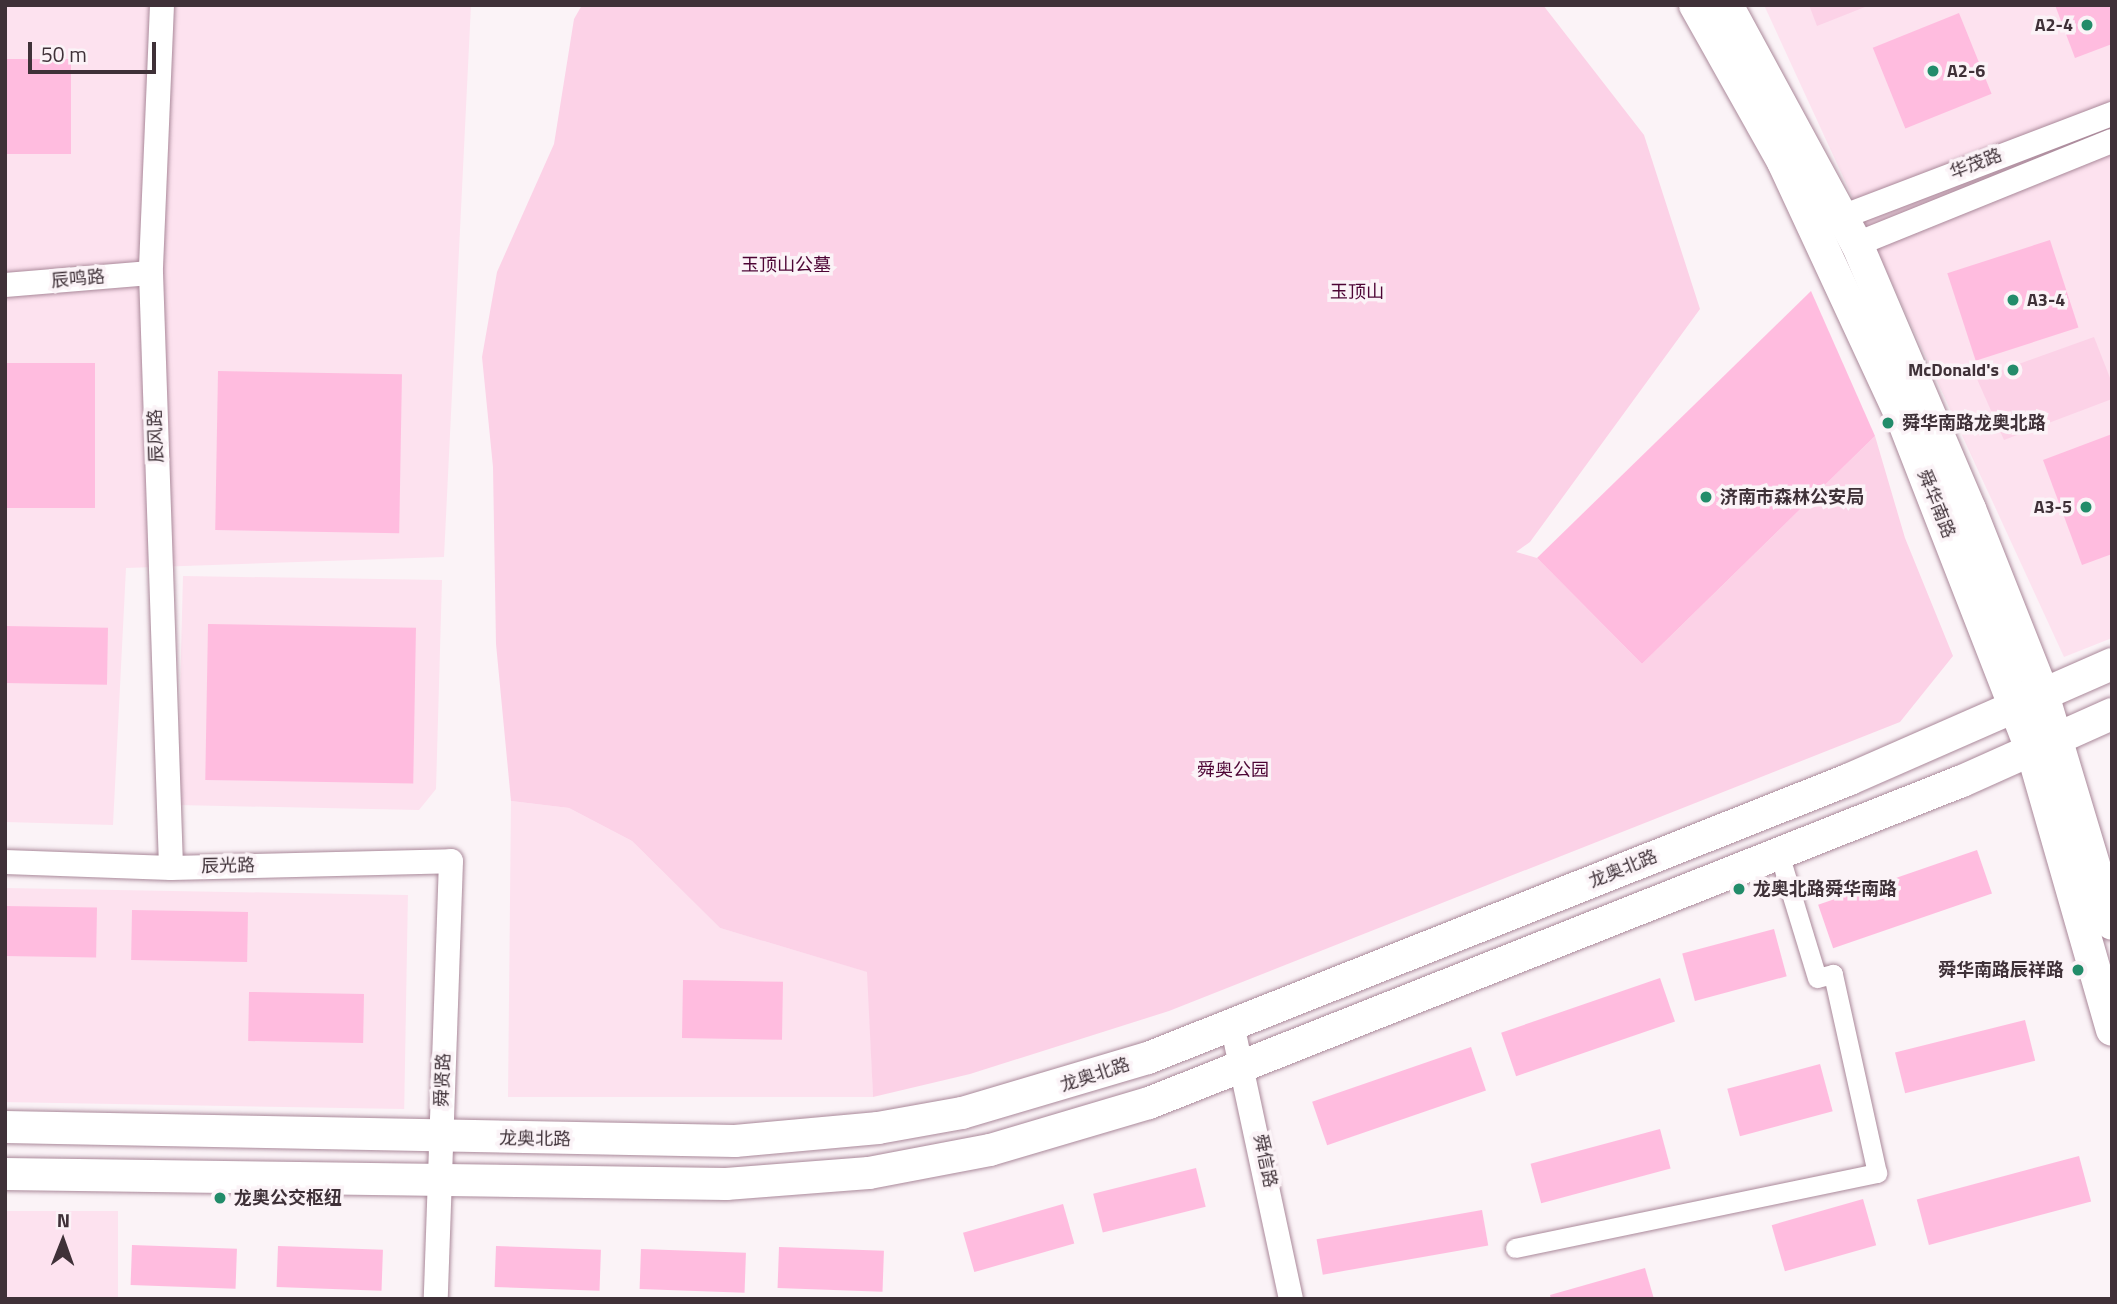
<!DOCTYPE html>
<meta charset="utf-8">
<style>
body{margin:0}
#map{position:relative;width:2117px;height:1304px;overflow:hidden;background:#fbf3f7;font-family:"Titillium Web","Noto Sans SC",sans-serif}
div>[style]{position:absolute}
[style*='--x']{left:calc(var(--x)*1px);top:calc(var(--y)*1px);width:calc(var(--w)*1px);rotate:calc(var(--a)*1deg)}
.built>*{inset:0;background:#fde2ef;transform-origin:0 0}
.green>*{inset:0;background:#fcd2e7}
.building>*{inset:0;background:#ffbcdf;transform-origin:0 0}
.roads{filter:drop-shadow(0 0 2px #aa899a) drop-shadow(0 0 2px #aa899a)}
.minor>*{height:19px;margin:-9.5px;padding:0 9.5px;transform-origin:9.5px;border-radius:9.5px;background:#fff}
.tertiary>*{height:24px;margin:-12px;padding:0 12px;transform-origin:12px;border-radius:12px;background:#fff}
.primary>*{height:32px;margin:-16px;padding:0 16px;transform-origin:16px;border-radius:16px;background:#fff}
.dots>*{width:19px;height:19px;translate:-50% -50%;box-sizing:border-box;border:4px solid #fbf3f7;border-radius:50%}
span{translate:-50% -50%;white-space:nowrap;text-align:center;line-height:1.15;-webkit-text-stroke:7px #fbf3f7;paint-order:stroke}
.poi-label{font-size:18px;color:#3f3138;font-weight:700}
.right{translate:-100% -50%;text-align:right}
.left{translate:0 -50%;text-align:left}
.street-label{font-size:18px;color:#3f3138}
.park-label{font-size:18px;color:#4c0434}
.frame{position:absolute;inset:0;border:7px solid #3f3138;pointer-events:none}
.north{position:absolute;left:28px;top:1206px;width:70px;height:70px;-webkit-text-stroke:5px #fbf3f7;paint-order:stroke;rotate:1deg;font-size:19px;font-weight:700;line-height:28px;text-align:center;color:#3f3138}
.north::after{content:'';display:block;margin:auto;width:24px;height:32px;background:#3f3138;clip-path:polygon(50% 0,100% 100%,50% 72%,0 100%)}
.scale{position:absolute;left:28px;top:42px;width:128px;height:32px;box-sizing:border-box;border:4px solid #3f3138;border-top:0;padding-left:9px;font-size:21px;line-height:24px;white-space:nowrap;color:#3f3138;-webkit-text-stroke:5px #fbf3f7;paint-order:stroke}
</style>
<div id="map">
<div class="built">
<i style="clip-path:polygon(5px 5px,471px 5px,444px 557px,126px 568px,113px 825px,5px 822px)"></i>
<i style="clip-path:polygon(1764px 5px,2112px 5px,2112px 638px,2064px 657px)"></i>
<i style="clip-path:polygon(183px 576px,442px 580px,436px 789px,419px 810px,177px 805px)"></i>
<i style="clip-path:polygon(511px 801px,569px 808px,632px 841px,720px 928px,868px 972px,873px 1097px,508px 1097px)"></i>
<i style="left:5px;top:888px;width:403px;height:214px;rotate:1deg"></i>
<i style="left:5px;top:1211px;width:113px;height:88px"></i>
</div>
<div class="green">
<i style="clip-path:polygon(582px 5px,1543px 5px,1644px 135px,1700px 309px,1530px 542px,1516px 552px,1537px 558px,1642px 664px,1875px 436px,1905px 538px,1953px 656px,1900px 722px,1169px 1011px,970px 1074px,873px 1097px,867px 972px,720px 928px,632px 841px,569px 808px,511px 801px,496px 644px,493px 467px,482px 357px,497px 272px,554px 144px,574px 19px)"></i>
<i style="clip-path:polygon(1809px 5px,1870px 5px,1817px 26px)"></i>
<i style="clip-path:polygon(2094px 337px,2112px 383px,2112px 399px,2004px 440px,1977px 379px)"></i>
</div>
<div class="building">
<i style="clip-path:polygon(2055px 5px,2112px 5px,2112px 44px,2075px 58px)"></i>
<i style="left:1959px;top:13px;width:87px;height:93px;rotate:68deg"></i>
<i style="left:5px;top:59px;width:66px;height:95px"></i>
<i style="left:2050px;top:240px;width:92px;height:108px;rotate:72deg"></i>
<i style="clip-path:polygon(1811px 291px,1875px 436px,1642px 664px,1537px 558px)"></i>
<i style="left:5px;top:363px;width:90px;height:145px"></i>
<i style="left:218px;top:371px;width:184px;height:159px;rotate:1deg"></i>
<i style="clip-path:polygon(2112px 434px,2112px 554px,2082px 565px,2043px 460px)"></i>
<i style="left:208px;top:624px;width:208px;height:156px;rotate:1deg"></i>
<i style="left:5px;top:626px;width:103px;height:57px;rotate:1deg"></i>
<i style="left:1977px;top:850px;width:46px;height:168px;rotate:71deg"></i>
<i style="left:5px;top:906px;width:92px;height:50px;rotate:1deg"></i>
<i style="left:132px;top:910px;width:116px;height:50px;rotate:1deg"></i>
<i style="left:1774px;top:929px;width:49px;height:95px;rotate:75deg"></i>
<i style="left:1660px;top:978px;width:46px;height:168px;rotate:71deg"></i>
<i style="left:683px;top:980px;width:100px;height:58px;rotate:1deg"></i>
<i style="left:249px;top:992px;width:115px;height:49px;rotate:1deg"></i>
<i style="left:2025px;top:1020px;width:42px;height:134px;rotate:76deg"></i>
<i style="left:1471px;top:1047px;width:46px;height:168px;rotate:71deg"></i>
<i style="left:1820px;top:1064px;width:49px;height:96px;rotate:75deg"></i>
<i style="left:1660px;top:1129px;width:41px;height:134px;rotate:75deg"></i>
<i style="left:2079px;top:1156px;width:47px;height:168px;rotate:75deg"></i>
<i style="left:1196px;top:1168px;width:40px;height:106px;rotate:76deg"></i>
<i style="left:1863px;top:1199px;width:48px;height:95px;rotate:74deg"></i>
<i style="left:1063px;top:1204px;width:41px;height:104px;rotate:74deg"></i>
<i style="left:1482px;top:1210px;width:36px;height:168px;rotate:80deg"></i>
<i style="left:132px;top:1245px;width:105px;height:40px;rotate:2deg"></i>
<i style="left:278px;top:1246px;width:105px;height:41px;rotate:2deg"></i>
<i style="left:496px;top:1246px;width:105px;height:41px;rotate:2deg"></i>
<i style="left:779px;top:1247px;width:105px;height:41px;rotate:2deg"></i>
<i style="left:641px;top:1249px;width:105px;height:40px;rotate:2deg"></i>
<i style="clip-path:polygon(1645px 1268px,1654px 1299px,1551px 1299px,1550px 1295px)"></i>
</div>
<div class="roads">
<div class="minor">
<i style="--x:1515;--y:1248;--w:370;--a:-11.7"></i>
<i style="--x:1877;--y:1173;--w:204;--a:-102.5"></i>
<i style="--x:1833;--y:974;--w:16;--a:166"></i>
<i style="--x:1817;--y:978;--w:130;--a:-107"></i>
</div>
<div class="tertiary">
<i style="--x:162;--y:5;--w:268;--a:92.4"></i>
<i style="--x:151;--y:273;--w:595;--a:88.07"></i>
<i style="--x:1842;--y:217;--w:289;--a:-20.9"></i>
<i style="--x:1857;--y:244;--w:275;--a:-22"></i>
<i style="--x:5;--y:285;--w:146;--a:-4.7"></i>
<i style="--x:5;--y:862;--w:166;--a:2.1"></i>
<i style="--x:171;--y:868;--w:280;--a:-1.4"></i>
<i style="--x:451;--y:861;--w:438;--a:92"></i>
<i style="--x:1232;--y:1024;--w:281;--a:77.9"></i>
</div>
<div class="primary">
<i style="--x:1695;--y:5;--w:180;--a:60.7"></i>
<i style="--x:1783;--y:162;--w:282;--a:65.1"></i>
<i style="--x:1902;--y:418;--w:357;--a:68.7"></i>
<i style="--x:2032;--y:751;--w:290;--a:74"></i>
<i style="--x:1727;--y:5;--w:272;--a:61.5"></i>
<i style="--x:1857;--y:244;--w:288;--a:66.9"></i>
<i style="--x:1970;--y:509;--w:196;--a:68.4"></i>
<i style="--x:2042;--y:691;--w:243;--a:73.3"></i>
<i style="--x:5;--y:1127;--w:730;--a:1.1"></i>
<i style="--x:735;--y:1141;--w:144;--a:-5.2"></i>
<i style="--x:878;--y:1128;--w:85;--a:-10.1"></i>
<i style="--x:962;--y:1113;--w:194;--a:-16.5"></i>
<i style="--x:1148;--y:1058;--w:755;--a:-21.67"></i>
<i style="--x:1850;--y:779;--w:286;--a:-23.7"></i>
<i style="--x:5;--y:1174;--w:721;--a:0.79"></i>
<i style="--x:726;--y:1184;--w:143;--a:-4.4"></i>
<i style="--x:869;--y:1173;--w:123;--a:-10.8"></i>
<i style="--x:990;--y:1150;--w:166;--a:-16.5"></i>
<i style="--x:1149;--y:1103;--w:874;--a:-21.61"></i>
<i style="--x:1962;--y:781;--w:164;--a:-24.1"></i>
</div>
</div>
<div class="dots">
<i style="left:2087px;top:25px;background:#228c6a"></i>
<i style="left:1933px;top:71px;background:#228c6a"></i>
<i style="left:2013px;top:300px;background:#228c6a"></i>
<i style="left:2013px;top:370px;background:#228c6a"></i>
<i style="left:1888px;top:423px;background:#228c6a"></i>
<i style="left:1706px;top:497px;background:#228c6a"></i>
<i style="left:2086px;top:507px;background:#228c6a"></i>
<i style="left:1739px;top:889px;background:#228c6a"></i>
<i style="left:2078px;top:970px;background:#228c6a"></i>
<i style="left:220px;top:1198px;background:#228c6a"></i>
</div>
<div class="poi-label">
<span class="right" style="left:2073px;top:25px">A2-4</span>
<span class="left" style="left:1947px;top:71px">A2-6</span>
<span class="left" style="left:2027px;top:300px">A3-4</span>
<span class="right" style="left:1999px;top:370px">McDonald's</span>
<span class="left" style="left:1902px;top:423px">舜华南路龙奥北路</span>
<span class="left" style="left:1720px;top:497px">济南市森林公安局</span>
<span class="right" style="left:2072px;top:507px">A3-5</span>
<span class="left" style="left:1753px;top:889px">龙奥北路舜华南路</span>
<span class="right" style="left:2064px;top:970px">舜华南路辰祥路</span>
<span class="left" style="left:234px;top:1198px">龙奥公交枢纽</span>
</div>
<div class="street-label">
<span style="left:1976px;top:164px;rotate:-21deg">华茂路</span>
<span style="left:78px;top:279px;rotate:-5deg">辰鸣路</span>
<span style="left:156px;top:436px;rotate:-92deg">辰风路</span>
<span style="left:1936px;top:504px;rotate:68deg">舜华南路</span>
<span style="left:228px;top:866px;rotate:-1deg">辰光路</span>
<span style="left:1623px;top:869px;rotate:-22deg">龙奥北路</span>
<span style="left:1095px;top:1075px;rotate:-18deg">龙奥北路</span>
<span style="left:443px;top:1080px;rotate:-88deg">舜贤路</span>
<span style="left:535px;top:1139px;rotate:1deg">龙奥北路</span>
<span style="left:1265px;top:1161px;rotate:78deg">舜信路</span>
</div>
<div class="park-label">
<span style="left:786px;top:265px">玉顶山公墓</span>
<span style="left:1357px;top:292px">玉顶山</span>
<span style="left:1233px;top:770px">舜奥公园</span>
</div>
<div class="frame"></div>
<div class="north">N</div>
<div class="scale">50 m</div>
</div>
